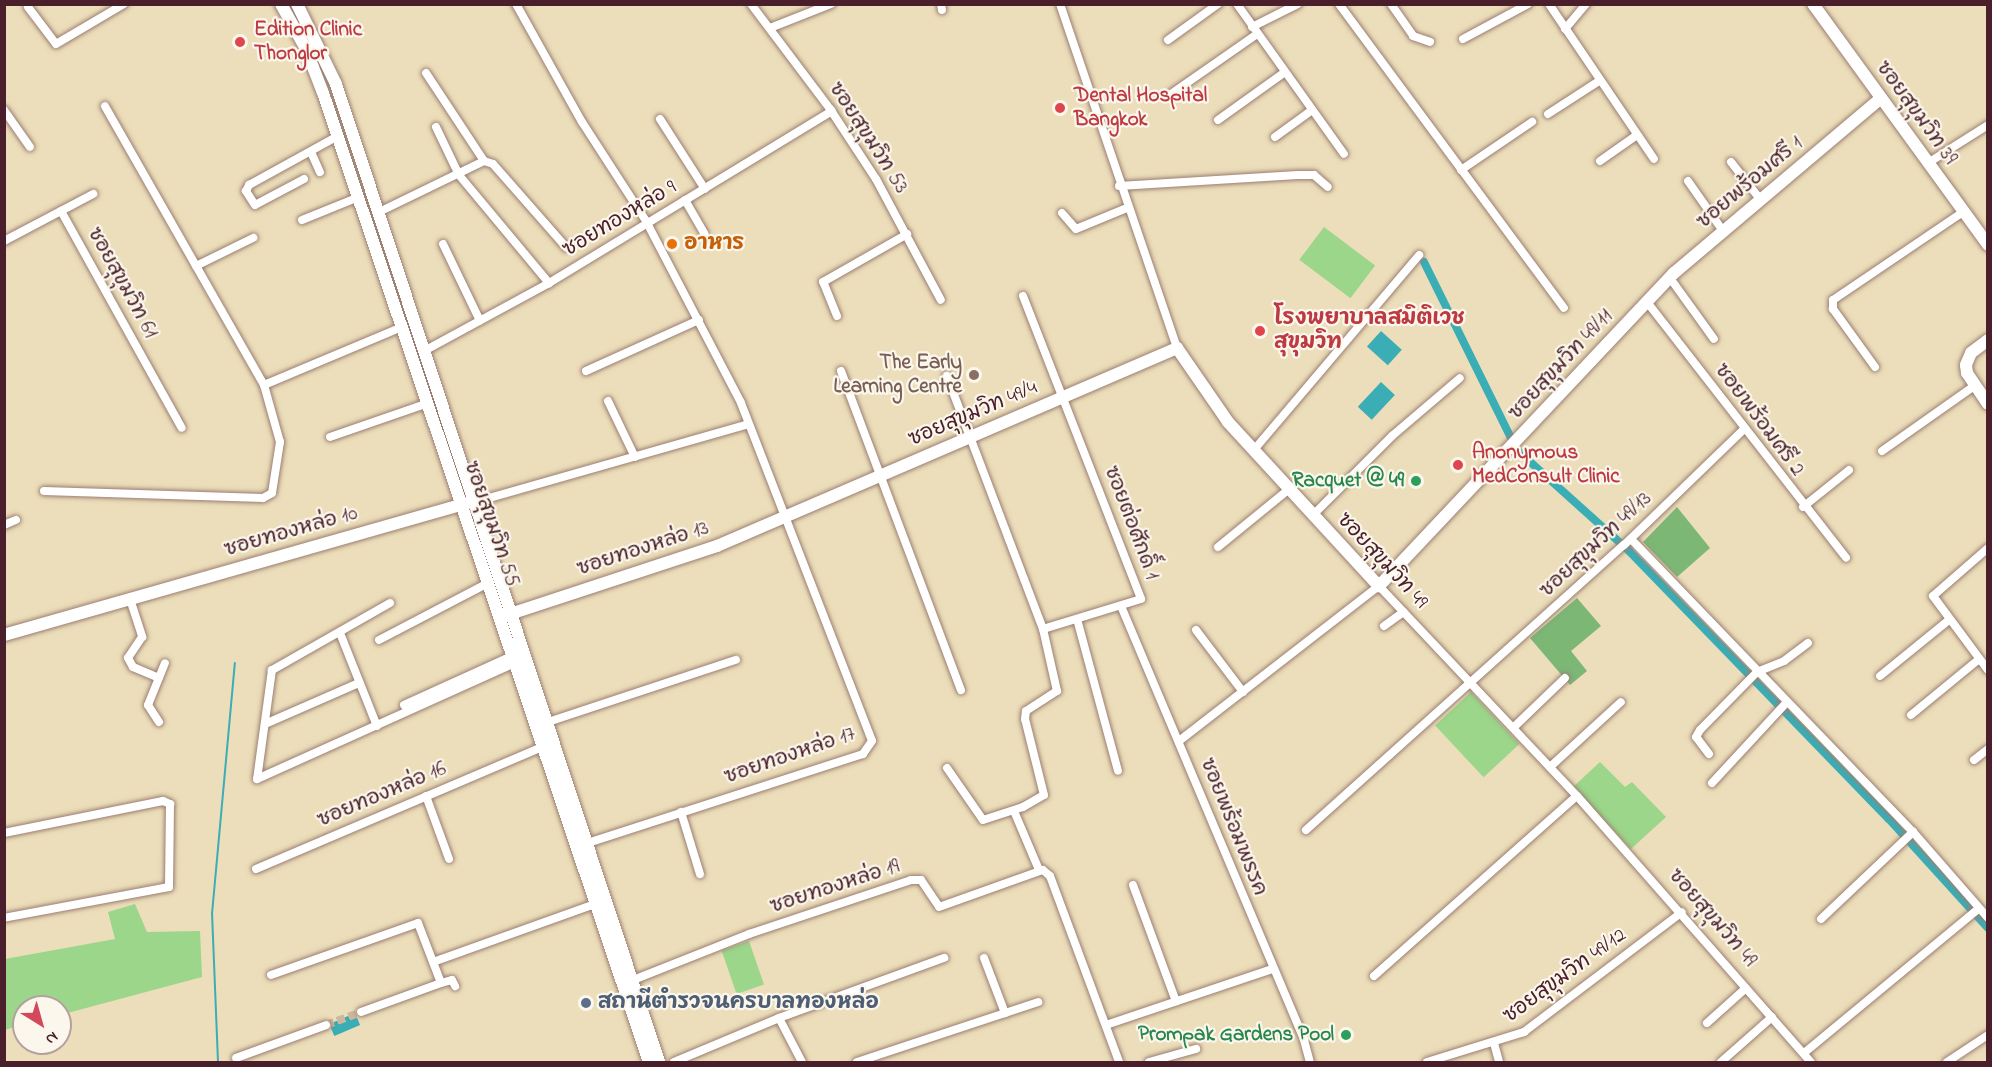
<!DOCTYPE html>
<meta charset="utf-8">
<style>
body{margin:0}
#map{position:relative;width:1992px;height:1067px;overflow:hidden;background:#ecdeba;font-family:"Indie Flower","Playpen Sans Thai",sans-serif}
div>[style]{position:absolute}
[style*='--x']{left:calc(var(--x)*1px);top:calc(var(--y)*1px);width:calc(var(--w)*1px);rotate:calc(var(--a)*1deg)}
.green>*{inset:0;background:#9bd68a;transform-origin:0 0}
.forest>*{inset:0;background:#7cb776}
.water>*{inset:0;background:#3badb5;transform-origin:0 0}
.stream>*{height:2px;margin:-1px;padding:0 1px;transform-origin:1px;border-radius:1px;background:#3badb5}
.canal>*{height:8px;margin:-4px;padding:0 4px;transform-origin:4px;border-radius:4px;background:#3badb5}
.street-tunnel>*{height:8px;margin-top:-4px;transform-origin:0;background:repeating-linear-gradient(90deg,#ccb89d 0 8px,transparent 0 12px)}
.roads{filter:drop-shadow(0 0 2px #9b7e72) drop-shadow(0 0 2px #9b7e72)}
.street>*{height:8px;margin:-4px;padding:0 4px;transform-origin:4px;border-radius:4px;background:#fff}
.secondary>*{height:12px;margin:-6px;padding:0 6px;transform-origin:6px;border-radius:6px;background:#fff}
.dots>*{width:16px;height:16px;translate:-50% -50%;box-sizing:border-box;border:3px solid #fbf7ec;border-radius:50%}
span{translate:-50% -50%;white-space:nowrap;text-align:center;line-height:1.15;-webkit-text-stroke:4.5px #fbf7ec;paint-order:stroke}
.health-label{font-size:21px;color:#be3a42;font-weight:700}
.left{translate:0 -50%;text-align:left}
.street-label{font-size:21px;color:#4a1f2b}
.food-label{font-size:21px;color:#c56008;font-weight:700}
.education-label{font-size:21px;color:#785e54;font-weight:700}
.right{translate:-100% -50%;text-align:right}
.leisure-label{font-size:21px;color:#27864d;font-weight:700}
.service-label{font-size:21px;color:#4e5e75;font-weight:700}
.frame{position:absolute;inset:0;border:6px solid #4a1f2b;pointer-events:none}
.north{position:absolute;left:12px;top:995px;width:60px;height:60px;box-sizing:border-box;background:#fbf7ec;border:2px solid #b4a19f;border-radius:50%;rotate:143deg;font-size:16px;font-weight:700;line-height:24px;text-align:center;color:#4a1f2b}
.north::after{content:'';display:block;margin:auto;width:21px;height:27px;background:#d1495b;clip-path:polygon(50% 0,100% 100%,50% 72%,0 100%)}
</style>
<div id="map">
<div class="green">
<i style="left:1324px;top:227px;width:64px;height:41px;rotate:37deg"></i>
<i style="left:1471px;top:692px;width:71px;height:49px;rotate:47deg"></i>
<i style="clip-path:polygon(1600px 762px,1625px 787px,1632px 782px,1666px 817px,1631px 849px,1573px 787px)"></i>
<i style="clip-path:polygon(135px 904px,147px 932px,200px 931px,202px 977px,60px 1015px,60px 1007px,24px 1007px,24px 1024px,5px 1030px,5px 959px,115px 939px,108px 912px)"></i>
<i style="left:749px;top:941px;width:46px;height:29px;rotate:71deg"></i>
</div>
<div class="forest">
<i style="clip-path:polygon(1677px 507px,1710px 548px,1677px 577px,1643px 542px)"></i>
<i style="clip-path:polygon(1577px 598px,1601px 626px,1571px 651px,1587px 671px,1570px 685px,1530px 638px)"></i>
</div>
<div class="water">
<i style="left:1381px;top:331px;width:28px;height:21px;rotate:42deg"></i>
<i style="left:1381px;top:382px;width:19px;height:34px;rotate:43deg"></i>
<i style="left:355px;top:1013px;width:13px;height:28px;rotate:67deg"></i>
</div>
<div class="stream">
<i style="--x:218;--y:1062;--w:148;--a:-92.3"></i>
<i style="--x:212;--y:914;--w:252;--a:-84.8"></i>
</div>
<div class="canal">
<i style="--x:1424;--y:262;--w:210;--a:63.7"></i>
<i style="--x:1517;--y:450;--w:151;--a:42"></i>
<i style="--x:1629;--y:551;--w:373;--a:45.9"></i>
<i style="--x:1889;--y:819;--w:147;--a:47.8"></i>
</div>
<div class="street-tunnel">
<i style="--x:326;--y:1025;--w:37;--a:-20"></i>
</div>
<div class="roads">
<div class="street">
<i style="--x:516;--y:4;--w:135;--a:60.8"></i>
<i style="--x:582;--y:122;--w:118;--a:57.1"></i>
<i style="--x:646;--y:221;--w:205;--a:62.4"></i>
<i style="--x:741;--y:403;--w:362;--a:68.8"></i>
<i style="--x:872;--y:741;--w:16;--a:125"></i>
<i style="--x:863;--y:754;--w:289;--a:162.1"></i>
<i style="--x:751;--y:4;--w:131;--a:53"></i>
<i style="--x:830;--y:109;--w:84;--a:56.7"></i>
<i style="--x:876;--y:179;--w:137;--a:61.8"></i>
<i style="--x:941;--y:4;--w:6;--a:81"></i>
<i style="--x:1060;--y:4;--w:363;--a:71.2"></i>
<i style="--x:1237;--y:4;--w:184;--a:54.5"></i>
<i style="--x:1339;--y:4;--w:378;--a:53.5"></i>
<i style="--x:1391;--y:4;--w:39;--a:55"></i>
<i style="--x:1413;--y:36;--w:18;--a:19"></i>
<i style="--x:1549;--y:4;--w:187;--a:55.9"></i>
<i style="--x:28;--y:7;--w:46;--a:52.9"></i>
<i style="--x:56;--y:44;--w:79;--a:-30.5"></i>
<i style="--x:1252;--y:27;--w:51;--a:-26.6"></i>
<i style="--x:770;--y:28;--w:66;--a:-21.5"></i>
<i style="--x:1565;--y:29;--w:33;--a:-50"></i>
<i style="--x:1463;--y:39;--w:74;--a:-28.3"></i>
<i style="--x:1168;--y:40;--w:62;--a:-35.8"></i>
<i style="--x:426;--y:73;--w:105;--a:56.6"></i>
<i style="--x:484;--y:161;--w:9;--a:18"></i>
<i style="--x:493;--y:164;--w:111;--a:48.7"></i>
<i style="--x:1171;--y:94;--w:105;--a:-34.9"></i>
<i style="--x:4;--y:110;--w:45;--a:54.9"></i>
<i style="--x:1548;--y:114;--w:61;--a:-32.9"></i>
<i style="--x:660;--y:119;--w:83;--a:57.3"></i>
<i style="--x:1218;--y:120;--w:82;--a:-35.6"></i>
<i style="--x:436;--y:127;--w:53;--a:64.4"></i>
<i style="--x:459;--y:175;--w:141;--a:50.2"></i>
<i style="--x:1275;--y:137;--w:46;--a:-36.1"></i>
<i style="--x:311;--y:152;--w:22;--a:66"></i>
<i style="--x:1600;--y:161;--w:45;--a:-35.1"></i>
<i style="--x:1731;--y:162;--w:47;--a:51.9"></i>
<i style="--x:1928;--y:163;--w:71;--a:-32.3"></i>
<i style="--x:1461;--y:170;--w:86;--a:-34.1"></i>
<i style="--x:304;--y:179;--w:55;--a:152"></i>
<i style="--x:255;--y:205;--w:17;--a:-123"></i>
<i style="--x:246;--y:191;--w:7;--a:-63"></i>
<i style="--x:249;--y:185;--w:102;--a:-28.8"></i>
<i style="--x:1688;--y:181;--w:61;--a:55"></i>
<i style="--x:1119;--y:186;--w:179;--a:-3.5"></i>
<i style="--x:1298;--y:175;--w:16;--a:0"></i>
<i style="--x:1314;--y:175;--w:18;--a:41"></i>
<i style="--x:685;--y:200;--w:39;--a:60"></i>
<i style="--x:61;--y:211;--w:248;--a:60.9"></i>
<i style="--x:379;--y:212;--w:117;--a:-25.9"></i>
<i style="--x:1062;--y:213;--w:21;--a:49"></i>
<i style="--x:1076;--y:229;--w:55;--a:-22.4"></i>
<i style="--x:302;--y:220;--w:61;--a:-22"></i>
<i style="--x:4;--y:241;--w:101;--a:-27.8"></i>
<i style="--x:443;--y:244;--w:85;--a:64.3"></i>
<i style="--x:196;--y:266;--w:64;--a:-26.2"></i>
<i style="--x:1670;--y:278;--w:75;--a:54.2"></i>
<i style="--x:1023;--y:296;--w:325;--a:68.7"></i>
<i style="--x:1141;--y:599;--w:102;--a:163"></i>
<i style="--x:1647;--y:302;--w:324;--a:52.1"></i>
<i style="--x:837;--y:316;--w:37;--a:-112"></i>
<i style="--x:823;--y:282;--w:97;--a:-29.7"></i>
<i style="--x:424;--y:351;--w:142;--a:-28.5"></i>
<i style="--x:549;--y:283;--w:331;--a:-31.3"></i>
<i style="--x:1875;--y:367;--w:72;--a:-125.9"></i>
<i style="--x:1833;--y:309;--w:9;--a:-90"></i>
<i style="--x:1833;--y:300;--w:157;--a:-34.1"></i>
<i style="--x:586;--y:371;--w:124;--a:-24.3"></i>
<i style="--x:841;--y:371;--w:341;--a:69.4"></i>
<i style="--x:264;--y:385;--w:150;--a:-22.8"></i>
<i style="--x:608;--y:401;--w:62;--a:64.3"></i>
<i style="--x:330;--y:437;--w:104;--a:-19.1"></i>
<i style="--x:1253;--y:451;--w:257;--a:-49.7"></i>
<i style="--x:1882;--y:451;--w:113;--a:-35.2"></i>
<i style="--x:44;--y:491;--w:219;--a:1.8"></i>
<i style="--x:263;--y:498;--w:10;--a:-29"></i>
<i style="--x:272;--y:493;--w:52;--a:-81.1"></i>
<i style="--x:280;--y:442;--w:59;--a:-105.7"></i>
<i style="--x:264;--y:385;--w:321;--a:-119.7"></i>
<i style="--x:475;--y:502;--w:284;--a:-15.9"></i>
<i style="--x:1803;--y:507;--w:59;--a:-38.8"></i>
<i style="--x:1313;--y:515;--w:112;--a:-45"></i>
<i style="--x:1392;--y:436;--w:89;--a:-40.5"></i>
<i style="--x:4;--y:525;--w:13;--a:-23"></i>
<i style="--x:1631;--y:539;--w:407;--a:46.1"></i>
<i style="--x:1913;--y:832;--w:114;--a:48.9"></i>
<i style="--x:1218;--y:547;--w:92;--a:-39.2"></i>
<i style="--x:1988;--y:548;--w:73;--a:138.9"></i>
<i style="--x:1933;--y:596;--w:92;--a:53.4"></i>
<i style="--x:130;--y:599;--w:40;--a:72"></i>
<i style="--x:142;--y:637;--w:25;--a:124"></i>
<i style="--x:128;--y:658;--w:10;--a:61"></i>
<i style="--x:133;--y:667;--w:28;--a:23"></i>
<i style="--x:390;--y:603;--w:136;--a:150.4"></i>
<i style="--x:272;--y:670;--w:110;--a:97.8"></i>
<i style="--x:257;--y:779;--w:285;--a:-24.2"></i>
<i style="--x:1121;--y:606;--w:471;--a:67.1"></i>
<i style="--x:1304;--y:1040;--w:23;--a:75"></i>
<i style="--x:1077;--y:619;--w:157;--a:74.9"></i>
<i style="--x:1384;--y:626;--w:24;--a:-36"></i>
<i style="--x:1196;--y:630;--w:78;--a:52.8"></i>
<i style="--x:340;--y:633;--w:100;--a:68.3"></i>
<i style="--x:379;--y:640;--w:125;--a:-27.6"></i>
<i style="--x:1880;--y:676;--w:89;--a:-39.1"></i>
<i style="--x:404;--y:705;--w:121;--a:-24.4"></i>
<i style="--x:1911;--y:715;--w:87;--a:-39.4"></i>
<i style="--x:159;--y:722;--w:20;--a:-123"></i>
<i style="--x:148;--y:705;--w:45;--a:-68"></i>
<i style="--x:548;--y:722;--w:198;--a:-18.3"></i>
<i style="--x:265;--y:724;--w:103;--a:-23.6"></i>
<i style="--x:1513;--y:728;--w:72;--a:-43.9"></i>
<i style="--x:1179;--y:741;--w:253;--a:-37.8"></i>
<i style="--x:1379;--y:586;--w:289;--a:46.7"></i>
<i style="--x:1577;--y:796;--w:354;--a:48.7"></i>
<i style="--x:1709;--y:754;--w:21;--a:-127"></i>
<i style="--x:1696;--y:737;--w:8;--a:-60"></i>
<i style="--x:1700;--y:730;--w:81;--a:-45.5"></i>
<i style="--x:1757;--y:672;--w:29;--a:-22"></i>
<i style="--x:1784;--y:661;--w:30;--a:-37"></i>
<i style="--x:1974;--y:760;--w:18;--a:-38"></i>
<i style="--x:1550;--y:767;--w:96;--a:-42.5"></i>
<i style="--x:947;--y:768;--w:63;--a:55.3"></i>
<i style="--x:983;--y:820;--w:42;--a:-18"></i>
<i style="--x:1023;--y:807;--w:24;--a:-30"></i>
<i style="--x:1044;--y:795;--w:78;--a:-104"></i>
<i style="--x:1025;--y:719;--w:8;--a:-83"></i>
<i style="--x:1026;--y:711;--w:37;--a:-33"></i>
<i style="--x:1057;--y:691;--w:64;--a:-102.7"></i>
<i style="--x:1043;--y:629;--w:271;--a:-110.8"></i>
<i style="--x:1712;--y:783;--w:109;--a:-47.2"></i>
<i style="--x:426;--y:796;--w:67;--a:69.9"></i>
<i style="--x:1014;--y:811;--w:64;--a:67"></i>
<i style="--x:681;--y:812;--w:65;--a:73"></i>
<i style="--x:1306;--y:830;--w:427;--a:-41.9"></i>
<i style="--x:1624;--y:545;--w:165;--a:-44"></i>
<i style="--x:4;--y:833;--w:162;--a:-11.4"></i>
<i style="--x:163;--y:801;--w:8;--a:23"></i>
<i style="--x:170;--y:804;--w:83;--a:90.7"></i>
<i style="--x:169;--y:887;--w:168;--a:169.4"></i>
<i style="--x:256;--y:869;--w:313;--a:-23.1"></i>
<i style="--x:1133;--y:885;--w:124;--a:69.7"></i>
<i style="--x:1821;--y:919;--w:127;--a:-43.4"></i>
<i style="--x:984;--y:958;--w:59;--a:69.1"></i>
<i style="--x:433;--y:962;--w:172;--a:-19.7"></i>
<i style="--x:271;--y:975;--w:156;--a:-19.5"></i>
<i style="--x:418;--y:923;--w:64;--a:69"></i>
<i style="--x:441;--y:983;--w:85;--a:160.1"></i>
<i style="--x:1374;--y:976;--w:271;--a:-41.6"></i>
<i style="--x:633;--y:980;--w:125;--a:-21.6"></i>
<i style="--x:749;--y:934;--w:171;--a:-18.4"></i>
<i style="--x:911;--y:880;--w:10;--a:0"></i>
<i style="--x:921;--y:880;--w:32;--a:56"></i>
<i style="--x:939;--y:907;--w:110;--a:-19.6"></i>
<i style="--x:1043;--y:870;--w:9;--a:41"></i>
<i style="--x:1050;--y:876;--w:198;--a:69.6"></i>
<i style="--x:441;--y:983;--w:11;--a:-15"></i>
<i style="--x:452;--y:980;--w:7;--a:63"></i>
<i style="--x:779;--y:1018;--w:50;--a:62.4"></i>
<i style="--x:1707;--y:1023;--w:52;--a:-41.9"></i>
<i style="--x:1106;--y:1025;--w:175;--a:-18.6"></i>
<i style="--x:1494;--y:1043;--w:20;--a:75"></i>
<i style="--x:1804;--y:1053;--w:227;--a:-39.6"></i>
<i style="--x:236;--y:1058;--w:96;--a:-20.1"></i>
<i style="--x:674;--y:1062;--w:114;--a:-22.7"></i>
<i style="--x:779;--y:1018;--w:176;--a:-20"></i>
<i style="--x:857;--y:1062;--w:191;--a:-18.3"></i>
<i style="--x:1149;--y:1062;--w:49;--a:-15.5"></i>
<i style="--x:1427;--y:1062;--w:102;--a:-17.2"></i>
<i style="--x:1524;--y:1032;--w:198;--a:-37.2"></i>
<i style="--x:1721;--y:1062;--w:68;--a:-41.4"></i>
<i style="--x:1947;--y:1062;--w:49;--a:-33.4"></i>
</div>
<div class="secondary">
<i style="--x:281;--y:4;--w:51;--a:60.9"></i>
<i style="--x:306;--y:49;--w:47;--a:68.9"></i>
<i style="--x:323;--y:93;--w:1022;--a:71.41"></i>
<i style="--x:297;--y:4;--w:89;--a:64"></i>
<i style="--x:336;--y:84;--w:1030;--a:71.72"></i>
<i style="--x:1813;--y:4;--w:298;--a:54"></i>
<i style="--x:1988;--y:340;--w:21;--a:143"></i>
<i style="--x:1971;--y:353;--w:13;--a:113"></i>
<i style="--x:1966;--y:365;--w:8;--a:83"></i>
<i style="--x:1967;--y:373;--w:37;--a:56"></i>
<i style="--x:501;--y:617;--w:227;--a:-18.2"></i>
<i style="--x:717;--y:546;--w:501;--a:-23.29"></i>
<i style="--x:1177;--y:348;--w:90;--a:55.4"></i>
<i style="--x:1228;--y:422;--w:223;--a:47.4"></i>
<i style="--x:1379;--y:586;--w:430;--a:-46.7"></i>
<i style="--x:1674;--y:273;--w:271;--a:-40.2"></i>
<i style="--x:4;--y:635;--w:485;--a:-15.9"></i>
</div>
</div>
<div class="dots">
<i style="left:240px;top:42px;background:#e0444e"></i>
<i style="left:1060px;top:108px;background:#e0444e"></i>
<i style="left:672px;top:244px;background:#e8710a"></i>
<i style="left:1260px;top:331px;background:#e0444e"></i>
<i style="left:974px;top:375px;background:#8d6e63"></i>
<i style="left:1458px;top:465px;background:#e0444e"></i>
<i style="left:1416px;top:481px;background:#2e9e5b"></i>
<i style="left:586px;top:1003px;background:#5c6f8a"></i>
<i style="left:1346px;top:1035px;background:#2e9e5b"></i>
</div>
<div class="health-label">
<span class="left" style="left:254px;top:42px">Edition Clinic<br>Thonglor</span>
<span class="left" style="left:1074px;top:108px">Dental Hospital<br>Bangkok</span>
<span class="left" style="left:1274px;top:331px">โรงพยาบาลสมิติเวช<br>สุขุมวิท</span>
<span class="left" style="left:1472px;top:465px">Anonymous<br>MedConsult Clinic</span>
</div>
<div class="street-label">
<span style="left:1916px;top:113px;rotate:54deg">ซอยสุขุมวิท 39</span>
<span style="left:868px;top:138px;rotate:57deg">ซอยสุขุมวิท 53</span>
<span style="left:1750px;top:183px;rotate:-40deg">ซอยพร้อมศรี 1</span>
<span style="left:620px;top:219px;rotate:-31deg">ซอยทองหล่อ 9</span>
<span style="left:122px;top:283px;rotate:61deg">ซอยสุขุมวิท 61</span>
<span style="left:1561px;top:365px;rotate:-47deg">ซอยสุขุมวิท 49/11</span>
<span style="left:973px;top:414px;rotate:-23deg">ซอยสุขุมวิท 49/4</span>
<span style="left:1759px;top:420px;rotate:53deg">ซอยพร้อมศรี 2</span>
<span style="left:1131px;top:523px;rotate:69deg">ซอยต่อศักดิ์ 1</span>
<span style="left:491px;top:524px;rotate:71deg">ซอยสุขุมวิท 55</span>
<span style="left:291px;top:532px;rotate:-16deg">ซอยทองหล่อ 10</span>
<span style="left:1596px;top:545px;rotate:-43deg">ซอยสุขุมวิท 49/13</span>
<span style="left:643px;top:549px;rotate:-18deg">ซอยทองหล่อ 13</span>
<span style="left:1382px;top:561px;rotate:47deg">ซอยสุขุมวิท 49</span>
<span style="left:790px;top:756px;rotate:-19deg">ซอยทองหล่อ 17</span>
<span style="left:382px;top:795px;rotate:-23deg">ซอยทองหล่อ 16</span>
<span style="left:1233px;top:827px;rotate:68deg">ซอยพร้อมพรรค</span>
<span style="left:835px;top:887px;rotate:-18deg">ซอยทองหล่อ 19</span>
<span style="left:1712px;top:918px;rotate:49deg">ซอยสุขุมวิท 49</span>
<span style="left:1565px;top:976px;rotate:-36deg">ซอยสุขุมวิท 49/12</span>
</div>
<div class="food-label">
<span class="left" style="left:684px;top:244px">อาหาร</span>
</div>
<div class="education-label">
<span class="right" style="left:962px;top:375px">The Early<br>Learning Centre</span>
</div>
<div class="leisure-label">
<span class="right" style="left:1404px;top:481px">Racquet @ 49</span>
<span class="right" style="left:1334px;top:1035px">Prompak Gardens Pool</span>
</div>
<div class="service-label">
<span class="left" style="left:598px;top:1003px">สถานีตำรวจนครบาลทองหล่อ</span>
</div>
<div class="frame"></div>
<div class="north">N</div>
</div>
